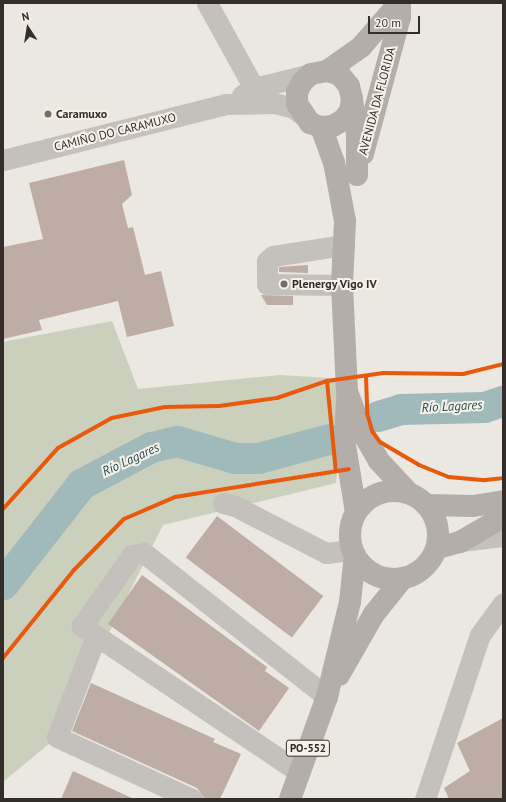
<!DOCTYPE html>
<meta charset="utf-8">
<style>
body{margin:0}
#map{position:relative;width:506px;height:802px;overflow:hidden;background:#ebe7e1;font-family:"PT Sans",sans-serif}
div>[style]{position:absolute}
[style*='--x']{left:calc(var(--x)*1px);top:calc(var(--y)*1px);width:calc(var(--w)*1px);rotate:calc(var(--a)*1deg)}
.green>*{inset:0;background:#cbd0bd}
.river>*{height:31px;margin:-15.5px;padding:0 15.5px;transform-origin:15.5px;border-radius:15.5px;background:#a0b9ba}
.building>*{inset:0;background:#bdada5;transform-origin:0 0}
.path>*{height:2.5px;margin-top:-1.25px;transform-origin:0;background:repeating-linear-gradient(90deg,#bdb8b3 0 2px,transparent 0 4px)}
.minor>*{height:21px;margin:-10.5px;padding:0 10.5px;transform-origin:10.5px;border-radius:10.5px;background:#c4c0bb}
.major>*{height:22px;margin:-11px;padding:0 11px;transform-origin:11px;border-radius:11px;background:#b3aeaa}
.major>.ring{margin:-11px;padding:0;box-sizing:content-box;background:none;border:22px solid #b3aeaa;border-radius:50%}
.cycleway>*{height:4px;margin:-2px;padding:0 2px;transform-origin:2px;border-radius:2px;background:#e8590c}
.dots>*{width:11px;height:11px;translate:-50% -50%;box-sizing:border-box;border:2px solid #f7f2e9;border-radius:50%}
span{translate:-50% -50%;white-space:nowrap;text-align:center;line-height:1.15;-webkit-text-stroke:4px #f7f2e9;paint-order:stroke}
.shield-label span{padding:1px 3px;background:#f7f2e9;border:1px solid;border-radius:3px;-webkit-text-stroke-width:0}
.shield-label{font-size:11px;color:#352d29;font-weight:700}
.street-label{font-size:12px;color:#352d29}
.poi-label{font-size:12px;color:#352d29;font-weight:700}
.left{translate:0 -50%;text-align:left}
.water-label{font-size:13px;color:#234c51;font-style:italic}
.frame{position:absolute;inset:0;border:4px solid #352d29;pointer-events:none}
.north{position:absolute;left:8px;top:8px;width:40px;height:40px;-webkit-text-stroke:3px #f7f2e9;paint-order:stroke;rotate:348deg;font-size:11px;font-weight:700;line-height:16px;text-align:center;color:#352d29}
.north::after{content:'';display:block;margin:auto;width:14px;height:18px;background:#352d29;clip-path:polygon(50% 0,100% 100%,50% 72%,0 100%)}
.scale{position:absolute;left:368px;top:16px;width:52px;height:18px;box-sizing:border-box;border:2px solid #352d29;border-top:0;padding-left:5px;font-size:12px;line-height:14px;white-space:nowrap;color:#352d29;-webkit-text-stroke:3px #f7f2e9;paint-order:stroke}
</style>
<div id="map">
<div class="green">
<i style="clip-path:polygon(112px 321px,138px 389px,280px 375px,344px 379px,336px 483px,163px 525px,57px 737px,3px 782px,3px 342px)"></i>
</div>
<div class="river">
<i style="--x:378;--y:416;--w:24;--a:-17"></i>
<i style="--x:401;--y:409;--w:83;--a:-1.4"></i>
<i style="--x:484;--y:407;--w:20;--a:-18"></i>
<i style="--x:3;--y:584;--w:127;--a:-52"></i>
<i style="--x:81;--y:484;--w:79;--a:-27.9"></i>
<i style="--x:151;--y:447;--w:27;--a:-13"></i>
<i style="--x:177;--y:441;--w:60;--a:16.3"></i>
<i style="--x:235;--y:458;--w:23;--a:0"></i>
<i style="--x:258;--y:458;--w:73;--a:-15"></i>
</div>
<div class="building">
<i style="clip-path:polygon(124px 160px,132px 195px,122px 204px,128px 228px,133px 227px,145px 275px,161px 271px,174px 326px,127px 337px,118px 301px,39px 320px,42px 330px,3px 339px,3px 247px,43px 239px,29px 183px)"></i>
<i style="clip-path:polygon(308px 265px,308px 273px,279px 272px,279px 267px)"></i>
<i style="clip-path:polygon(261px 295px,293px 296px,293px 305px,267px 305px)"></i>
<i style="left:217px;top:516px;width:133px;height:52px;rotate:37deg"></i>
<i style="clip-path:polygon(142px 575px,267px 667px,265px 671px,289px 688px,259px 731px,108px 624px)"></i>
<i style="clip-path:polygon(91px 683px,215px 739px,213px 742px,241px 754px,220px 799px,205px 799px,197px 788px,72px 731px)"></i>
<i style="clip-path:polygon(503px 718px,503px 799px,449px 799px,444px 788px,470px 771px,457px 743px)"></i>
<i style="clip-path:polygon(73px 771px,134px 799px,61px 799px)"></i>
</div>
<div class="path">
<i style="--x:402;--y:456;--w:51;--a:24.1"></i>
<i style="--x:449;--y:477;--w:36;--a:5"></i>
<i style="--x:485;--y:480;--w:18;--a:-6"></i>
<i style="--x:241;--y:487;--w:90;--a:-8.9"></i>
<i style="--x:3;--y:658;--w:113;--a:-51.1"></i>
<i style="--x:74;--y:570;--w:71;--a:-45.6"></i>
<i style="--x:124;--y:519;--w:56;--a:-23.3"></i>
<i style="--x:175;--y:497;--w:33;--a:-9"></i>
</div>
<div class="minor">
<i style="--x:207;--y:3;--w:97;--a:61.1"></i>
<i style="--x:242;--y:95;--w:14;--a:-30"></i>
<i style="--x:254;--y:88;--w:59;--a:-13.8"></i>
<i style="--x:3;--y:160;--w:230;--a:-14.1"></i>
<i style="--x:226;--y:104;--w:48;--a:-1.2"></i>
<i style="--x:274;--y:103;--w:21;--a:14"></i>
<i style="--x:294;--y:108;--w:9;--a:41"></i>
<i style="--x:342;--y:285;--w:75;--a:-179.2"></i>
<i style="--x:267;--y:284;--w:23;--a:-90"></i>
<i style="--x:267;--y:261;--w:8;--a:-40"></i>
<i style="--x:273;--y:256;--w:72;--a:-8.8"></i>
<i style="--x:223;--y:503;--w:12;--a:14"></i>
<i style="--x:235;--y:506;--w:102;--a:27.3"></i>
<i style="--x:326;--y:553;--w:26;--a:-7"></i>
<i style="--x:461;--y:541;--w:42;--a:-6.8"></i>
<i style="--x:96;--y:636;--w:108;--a:111.1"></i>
<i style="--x:57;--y:737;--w:149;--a:24.7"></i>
<i style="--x:299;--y:772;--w:262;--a:-146.1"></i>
<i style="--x:82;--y:626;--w:87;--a:-54.8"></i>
<i style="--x:132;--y:555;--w:12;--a:-9"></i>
<i style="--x:144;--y:553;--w:233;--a:38.2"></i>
<i style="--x:425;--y:799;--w:173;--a:-71.5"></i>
<i style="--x:480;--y:635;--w:39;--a:-54"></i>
</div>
<div class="major">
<i style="--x:327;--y:71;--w:42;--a:-35.2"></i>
<i style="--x:361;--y:47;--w:58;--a:-49.2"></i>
<i style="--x:352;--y:99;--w:12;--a:99"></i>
<i style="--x:350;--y:111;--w:11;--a:128"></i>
<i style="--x:343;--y:120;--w:12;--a:149"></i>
<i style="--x:333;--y:126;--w:12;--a:175"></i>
<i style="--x:321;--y:127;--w:12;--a:-160"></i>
<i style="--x:310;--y:123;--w:23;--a:-124"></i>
<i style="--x:297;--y:104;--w:12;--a:-90"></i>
<i style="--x:297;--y:92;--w:11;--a:-63"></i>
<i style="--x:302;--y:82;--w:12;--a:-42"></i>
<i style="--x:311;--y:74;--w:16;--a:-11"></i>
<i style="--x:327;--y:71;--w:14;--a:17"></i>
<i style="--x:340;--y:75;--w:14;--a:51"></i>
<i style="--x:349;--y:86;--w:13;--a:77"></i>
<i style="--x:352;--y:99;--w:36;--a:82"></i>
<i style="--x:357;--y:135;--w:40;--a:90"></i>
<i style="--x:321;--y:127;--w:37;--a:70"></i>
<i style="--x:334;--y:162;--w:60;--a:79.4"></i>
<i style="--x:345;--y:221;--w:64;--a:92.7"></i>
<i style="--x:342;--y:285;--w:107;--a:87.3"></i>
<i style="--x:347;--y:392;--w:46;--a:68.4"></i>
<i style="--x:364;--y:435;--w:30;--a:60"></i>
<i style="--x:379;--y:461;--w:42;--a:46.9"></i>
<i style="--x:363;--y:154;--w:142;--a:-74.9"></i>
<i style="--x:400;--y:17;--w:14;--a:-90"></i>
<i style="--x:347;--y:399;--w:46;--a:92.5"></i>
<i style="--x:345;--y:445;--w:68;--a:80.7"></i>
<i class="ring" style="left:350px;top:491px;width:66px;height:66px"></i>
<i style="--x:427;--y:505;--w:46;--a:1.2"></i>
<i style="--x:473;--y:506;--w:30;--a:-9"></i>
<i style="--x:437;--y:548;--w:24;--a:-15"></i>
<i style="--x:460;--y:542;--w:50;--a:-30.2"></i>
<i style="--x:339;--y:675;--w:70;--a:-60.2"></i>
<i style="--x:374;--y:614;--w:46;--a:-51.1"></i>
<i style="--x:290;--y:799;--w:109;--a:-70.1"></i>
<i style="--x:327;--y:697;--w:98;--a:-76.4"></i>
<i style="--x:350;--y:602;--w:47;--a:-83.9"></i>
</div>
<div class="cycleway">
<i style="--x:366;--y:376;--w:37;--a:88"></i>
<i style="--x:367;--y:413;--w:19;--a:74"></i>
<i style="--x:372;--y:431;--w:14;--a:54"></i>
<i style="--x:380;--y:442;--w:45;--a:30.5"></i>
<i style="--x:419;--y:465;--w:32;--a:22"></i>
<i style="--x:449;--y:477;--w:36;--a:5"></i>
<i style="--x:485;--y:480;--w:18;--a:-6"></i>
<i style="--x:327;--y:381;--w:91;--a:84.4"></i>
<i style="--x:3;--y:509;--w:82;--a:-48"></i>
<i style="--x:58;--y:448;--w:62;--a:-29.1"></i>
<i style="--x:112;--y:418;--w:54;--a:-11.7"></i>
<i style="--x:165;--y:407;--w:54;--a:-1.1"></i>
<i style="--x:219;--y:406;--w:59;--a:-7.9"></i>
<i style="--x:277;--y:398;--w:53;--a:-18.8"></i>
<i style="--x:327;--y:381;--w:57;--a:-8.1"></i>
<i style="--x:383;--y:373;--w:80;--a:0.7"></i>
<i style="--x:463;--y:374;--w:41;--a:-14"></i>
<i style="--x:3;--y:658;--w:113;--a:-51.1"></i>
<i style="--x:74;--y:570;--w:71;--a:-45.6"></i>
<i style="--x:124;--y:519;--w:56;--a:-23.3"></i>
<i style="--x:175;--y:497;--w:176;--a:-9.1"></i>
</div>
<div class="dots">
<i style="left:48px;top:114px;background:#756e69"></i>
<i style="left:284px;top:284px;background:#756e69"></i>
</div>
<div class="shield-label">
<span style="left:308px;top:748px">PO-552</span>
</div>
<div class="street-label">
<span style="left:377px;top:101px;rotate:-75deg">AVENIDA DA FLORIDA</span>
<span style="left:115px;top:132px;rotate:-14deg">CAMIÑO DO CARAMUXO</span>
</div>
<div class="poi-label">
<span class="left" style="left:56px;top:114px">Caramuxo</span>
<span class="left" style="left:292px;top:284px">Plenergy Vigo IV</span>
</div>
<div class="water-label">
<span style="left:452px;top:407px;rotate:-3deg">Río Lagares</span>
<span style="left:131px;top:460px;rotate:-25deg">Río Lagares</span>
</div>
<div class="frame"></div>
<div class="north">N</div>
<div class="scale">20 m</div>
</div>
